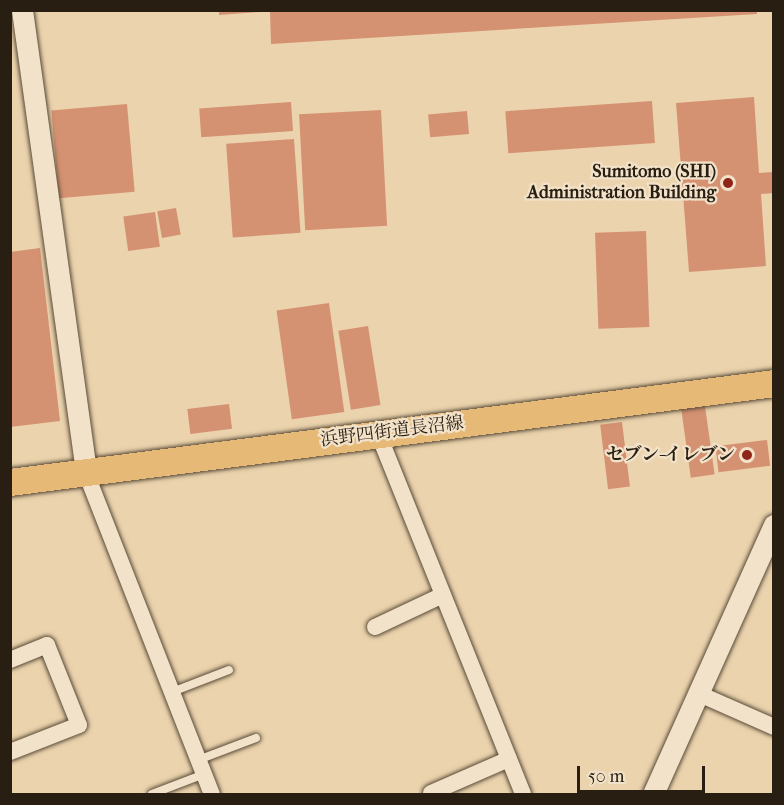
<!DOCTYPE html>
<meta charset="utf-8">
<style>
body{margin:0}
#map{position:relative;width:784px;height:805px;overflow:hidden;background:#ebd3ad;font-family:"IM FELL French Canon","Noto Serif JP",serif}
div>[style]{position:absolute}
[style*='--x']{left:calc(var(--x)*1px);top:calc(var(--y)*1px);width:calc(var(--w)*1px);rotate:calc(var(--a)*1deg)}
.building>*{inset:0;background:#d59272;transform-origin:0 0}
.roads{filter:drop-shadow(0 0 2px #594b38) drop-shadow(0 0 2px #594b38)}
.service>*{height:8px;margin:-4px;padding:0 4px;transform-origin:4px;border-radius:4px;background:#f2e2ca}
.minor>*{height:16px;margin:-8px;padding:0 8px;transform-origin:8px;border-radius:8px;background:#f2e2ca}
.tertiary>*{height:21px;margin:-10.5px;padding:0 10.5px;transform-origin:10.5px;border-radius:10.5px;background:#f2e2ca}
.primary>*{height:27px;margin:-13.5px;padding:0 13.5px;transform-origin:13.5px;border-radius:13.5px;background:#e6ba76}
.dots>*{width:16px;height:16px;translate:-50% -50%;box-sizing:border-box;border:3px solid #f2e2ca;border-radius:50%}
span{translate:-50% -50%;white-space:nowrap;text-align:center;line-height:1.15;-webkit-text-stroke:4.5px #f2e2ca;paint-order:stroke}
.poi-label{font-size:18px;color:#281e11;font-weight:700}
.right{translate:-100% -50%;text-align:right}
.street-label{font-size:18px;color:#281e11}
.frame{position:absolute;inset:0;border:12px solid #281e11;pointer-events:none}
.scale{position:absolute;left:577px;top:766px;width:128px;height:27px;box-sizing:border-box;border:3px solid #281e11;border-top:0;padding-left:8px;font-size:18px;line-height:21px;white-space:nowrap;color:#281e11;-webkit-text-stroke:4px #f2e2ca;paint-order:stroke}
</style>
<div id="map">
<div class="building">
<i style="clip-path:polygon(219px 10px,260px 10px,260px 12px,219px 15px)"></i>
<i style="clip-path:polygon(270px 10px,757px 10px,757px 14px,271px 44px)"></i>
<i style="clip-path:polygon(754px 97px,759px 173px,774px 172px,774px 193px,761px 194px,766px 266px,689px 272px,676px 103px)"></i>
<i style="left:652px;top:101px;width:42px;height:147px;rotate:86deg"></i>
<i style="left:291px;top:102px;width:29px;height:92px;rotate:86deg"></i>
<i style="left:127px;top:104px;width:88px;height:76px;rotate:85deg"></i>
<i style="left:381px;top:110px;width:116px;height:82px;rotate:87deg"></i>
<i style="left:467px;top:111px;width:23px;height:39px;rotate:85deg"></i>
<i style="left:294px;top:139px;width:94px;height:68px;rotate:86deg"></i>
<i style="left:176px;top:208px;width:27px;height:19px;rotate:80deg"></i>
<i style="left:155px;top:212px;width:35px;height:32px;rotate:82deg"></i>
<i style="left:646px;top:231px;width:96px;height:51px;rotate:88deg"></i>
<i style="clip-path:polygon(40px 248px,60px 421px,10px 427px,10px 252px)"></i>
<i style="left:329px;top:303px;width:110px;height:53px;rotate:82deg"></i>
<i style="left:368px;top:326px;width:80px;height:30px;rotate:81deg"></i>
<i style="left:229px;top:404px;width:25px;height:42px;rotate:83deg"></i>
<i style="left:705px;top:406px;width:69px;height:24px;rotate:82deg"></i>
<i style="left:622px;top:422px;width:65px;height:22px;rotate:83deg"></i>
<i style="left:767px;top:440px;width:26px;height:52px;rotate:83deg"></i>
</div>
<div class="roads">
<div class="service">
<i style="--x:172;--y:692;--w:61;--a:-21.1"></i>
<i style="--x:198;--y:760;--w:62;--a:-20.8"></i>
<i style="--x:152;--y:794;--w:56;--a:-21"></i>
</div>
<div class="minor">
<i style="--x:378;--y:433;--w:389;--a:68.1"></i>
<i style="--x:86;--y:473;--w:345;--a:68.6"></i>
<i style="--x:375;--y:627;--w:75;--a:-25.2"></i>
<i style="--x:10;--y:660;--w:40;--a:-22"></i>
<i style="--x:47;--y:645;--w:86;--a:68.2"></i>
<i style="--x:79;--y:725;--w:74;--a:158.6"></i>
<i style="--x:697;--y:693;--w:84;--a:23.8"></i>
<i style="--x:431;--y:793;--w:85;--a:-23.6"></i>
</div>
<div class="tertiary">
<i style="--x:22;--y:10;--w:467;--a:82.1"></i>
<i style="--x:653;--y:794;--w:295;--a:-65.8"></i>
</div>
<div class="primary">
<i style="--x:10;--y:482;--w:770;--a:-7.38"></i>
</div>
</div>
<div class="dots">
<i style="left:728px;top:183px;background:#8f2418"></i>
<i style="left:747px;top:455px;background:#8f2418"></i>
</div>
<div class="poi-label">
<span class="right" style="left:716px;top:183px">Sumitomo (SHI)<br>Administration Building</span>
<span class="right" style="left:735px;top:455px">セブン-イレブン</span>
</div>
<div class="street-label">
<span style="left:392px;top:432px;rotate:-7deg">浜野四街道長沼線</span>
</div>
<div class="frame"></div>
<div class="scale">50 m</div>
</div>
